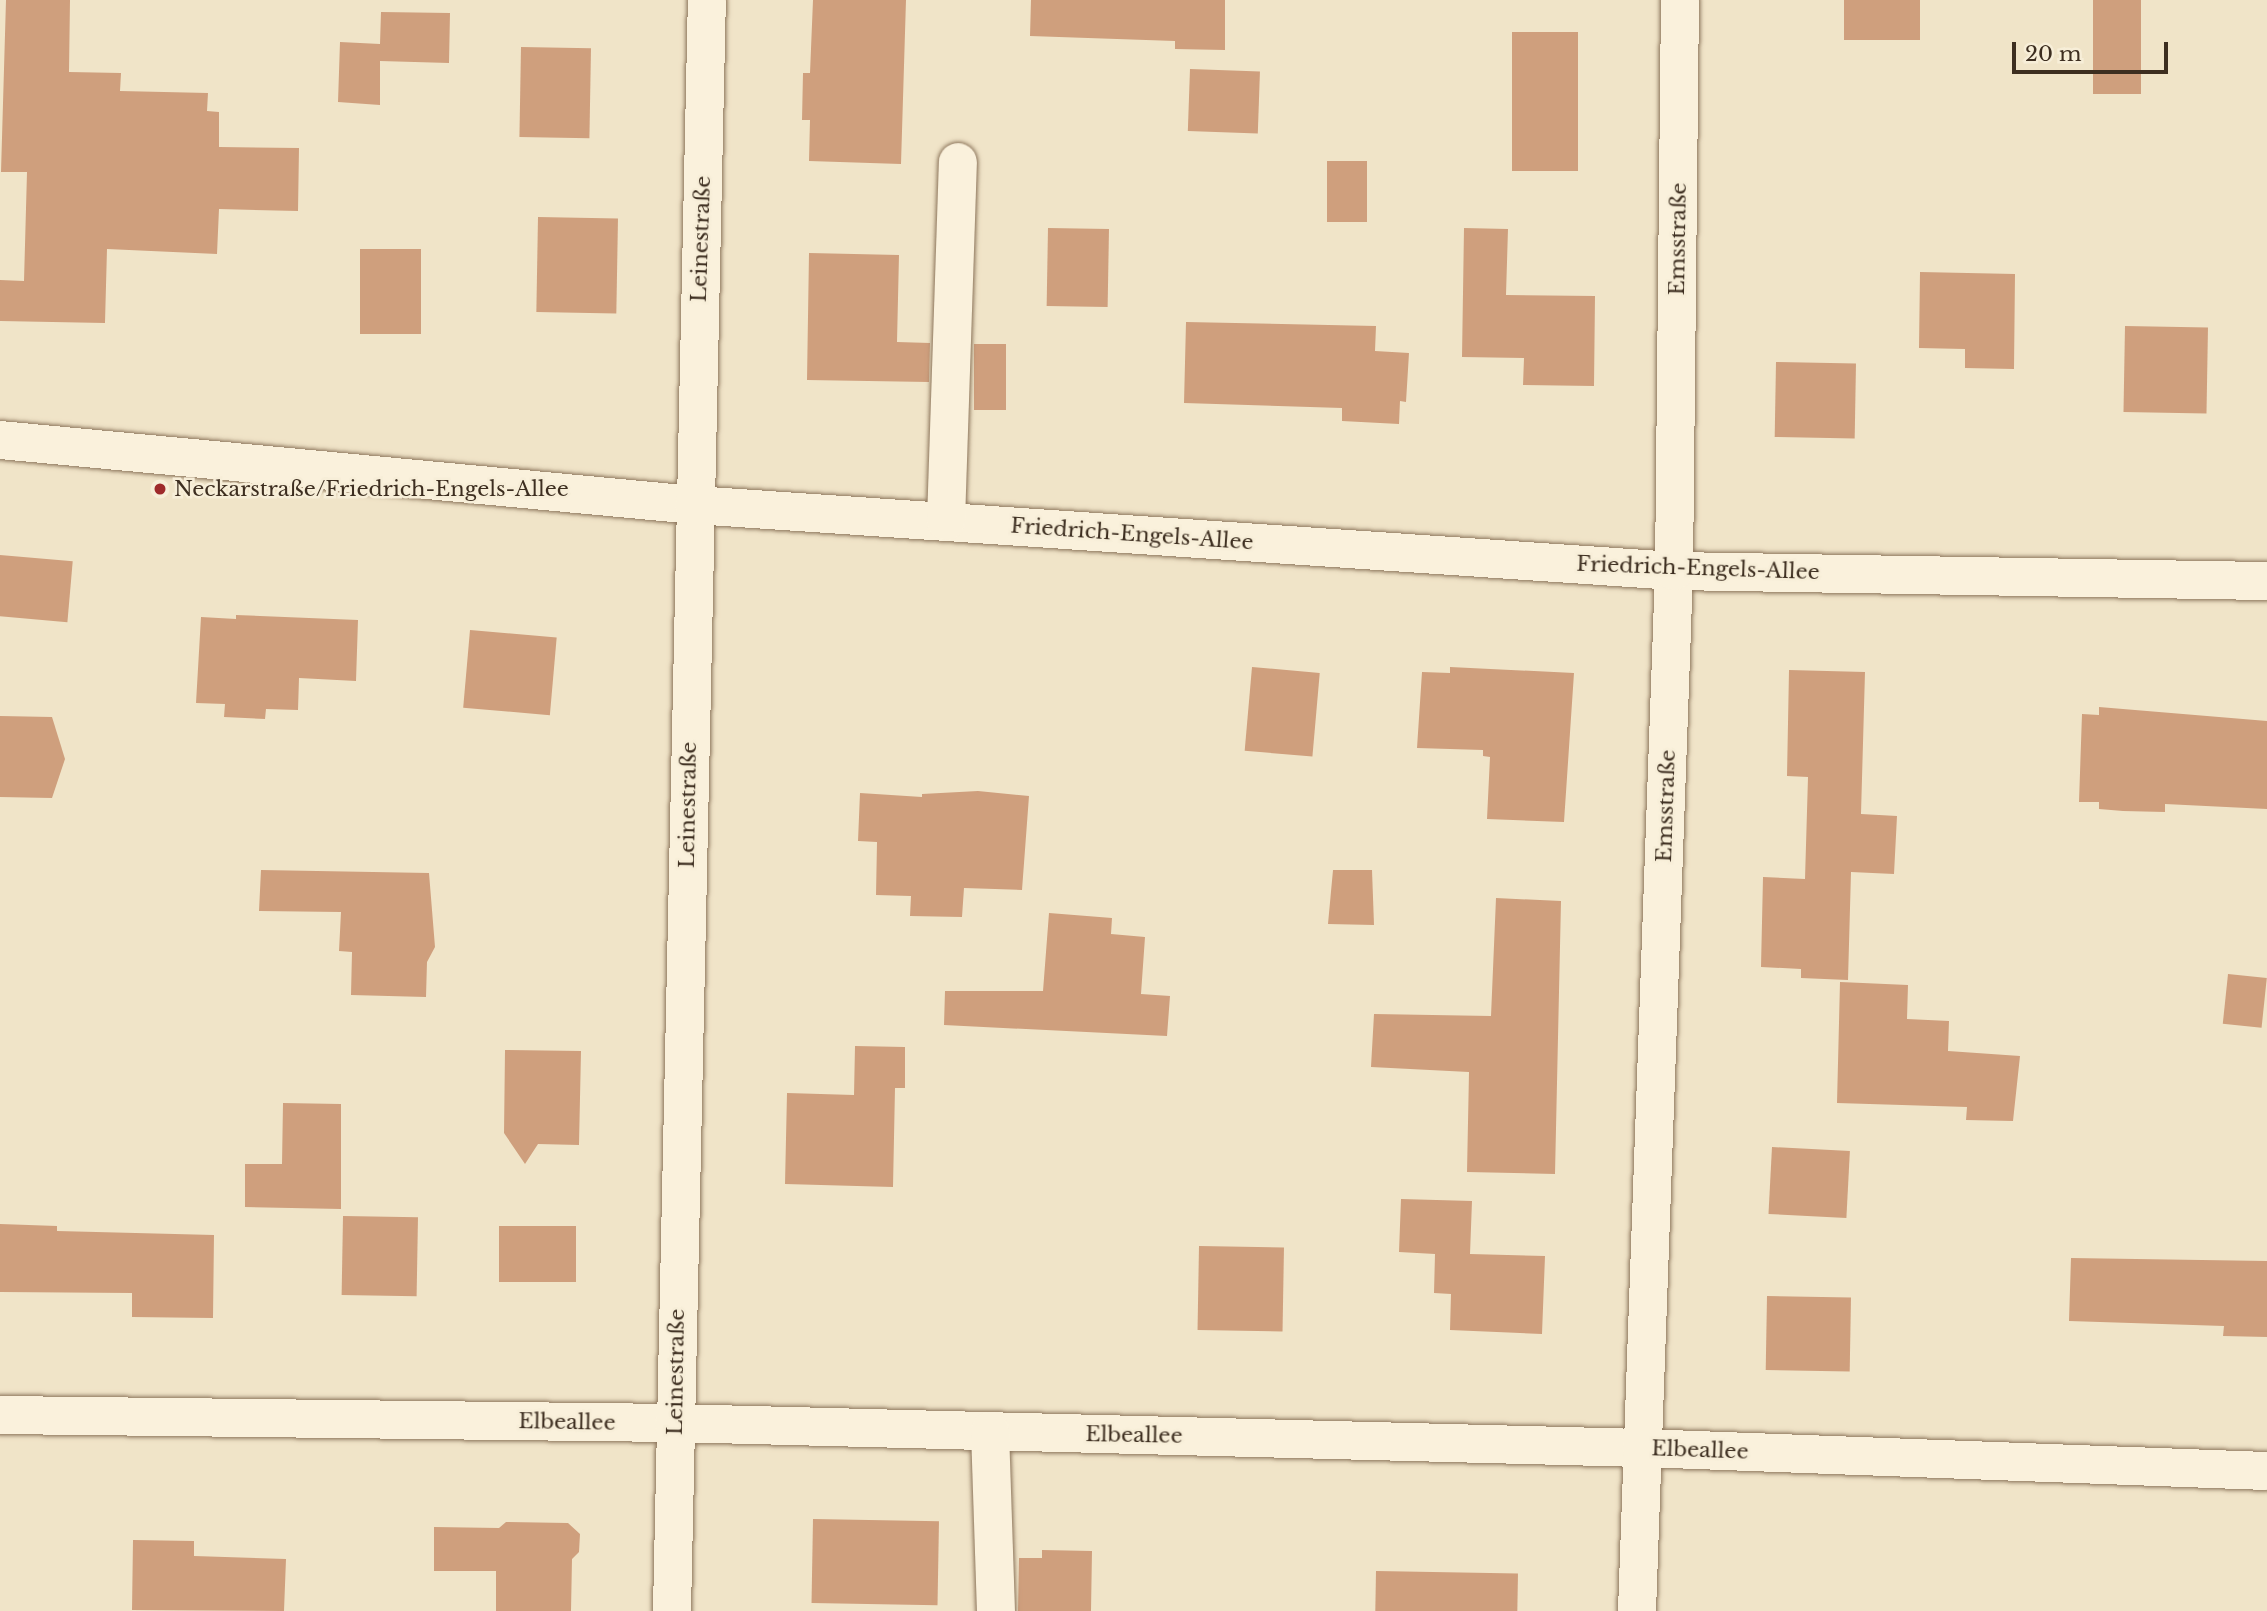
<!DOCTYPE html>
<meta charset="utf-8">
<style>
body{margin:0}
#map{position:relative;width:2267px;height:1611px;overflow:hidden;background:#f0e4c8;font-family:"Libre Baskerville",serif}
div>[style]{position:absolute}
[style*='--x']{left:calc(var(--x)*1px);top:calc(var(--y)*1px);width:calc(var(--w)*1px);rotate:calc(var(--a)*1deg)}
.building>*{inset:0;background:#cf9f7d;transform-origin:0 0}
.roads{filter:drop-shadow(0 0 2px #8d765c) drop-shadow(0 0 2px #8d765c)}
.minor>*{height:38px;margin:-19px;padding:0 19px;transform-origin:19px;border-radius:19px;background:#faf1dc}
.dots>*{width:19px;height:19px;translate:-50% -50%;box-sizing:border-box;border:4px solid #f7eed8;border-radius:50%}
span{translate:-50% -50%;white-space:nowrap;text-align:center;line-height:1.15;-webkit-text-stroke:5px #f7eed8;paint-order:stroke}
.street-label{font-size:21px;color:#3d2e20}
.poi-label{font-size:21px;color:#3d2e20}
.left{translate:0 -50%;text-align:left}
.scale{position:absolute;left:2012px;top:42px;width:156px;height:32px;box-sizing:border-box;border:4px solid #3d2e20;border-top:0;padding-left:9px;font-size:21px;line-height:24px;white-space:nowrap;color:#3d2e20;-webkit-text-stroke:5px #f7eed8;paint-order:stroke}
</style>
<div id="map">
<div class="building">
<i style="clip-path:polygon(6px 0,70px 0,69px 72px,121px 73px,120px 91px,208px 93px,207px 111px,219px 112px,219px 147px,299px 148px,298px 211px,219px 209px,217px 254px,107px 249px,105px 323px,0 321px,0 280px,24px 281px,27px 172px,1px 172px)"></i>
<i style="clip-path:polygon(813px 0,906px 0,901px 164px,809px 161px,810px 120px,802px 120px,803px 73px,810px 73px)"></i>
<i style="clip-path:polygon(1031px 0,1225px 0,1225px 50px,1175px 49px,1175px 41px,1030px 36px)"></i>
<i style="left:1844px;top:0;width:76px;height:40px"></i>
<i style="left:2093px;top:0;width:48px;height:94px"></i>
<i style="clip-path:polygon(381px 12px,450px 13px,449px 63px,380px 61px,380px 105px,338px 102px,340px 42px,380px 44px)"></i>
<i style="left:1512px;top:32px;width:66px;height:139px"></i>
<i style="left:521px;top:47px;width:70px;height:90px;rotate:1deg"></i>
<i style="left:1190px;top:69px;width:70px;height:62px;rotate:2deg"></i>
<i style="left:1327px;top:161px;width:40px;height:61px"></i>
<i style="left:538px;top:217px;width:80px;height:95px;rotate:1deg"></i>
<i style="left:1048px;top:228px;width:61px;height:78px;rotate:1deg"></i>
<i style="clip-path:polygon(1464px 228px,1508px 229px,1506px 295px,1595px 296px,1594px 386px,1523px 385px,1524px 358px,1462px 357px)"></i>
<i style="left:360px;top:249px;width:61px;height:85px"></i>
<i style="clip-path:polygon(809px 253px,899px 255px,897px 342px,930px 343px,929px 382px,807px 380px)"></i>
<i style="clip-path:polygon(1920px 272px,2015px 274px,2014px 369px,1965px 368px,1965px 349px,1919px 348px)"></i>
<i style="clip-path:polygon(1186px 322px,1376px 326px,1375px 351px,1409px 353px,1406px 402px,1400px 401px,1399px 424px,1342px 421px,1342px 408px,1184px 403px)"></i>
<i style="left:2125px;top:326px;width:83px;height:86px;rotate:1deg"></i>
<i style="left:974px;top:344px;width:32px;height:66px"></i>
<i style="left:1776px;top:362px;width:80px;height:75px;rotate:1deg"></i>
<i style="left:0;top:555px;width:73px;height:61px;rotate:5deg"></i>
<i style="clip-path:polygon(236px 615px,358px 620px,356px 681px,299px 678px,298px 710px,266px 709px,265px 719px,224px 717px,225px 704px,196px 703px,201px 617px,236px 619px)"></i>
<i style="left:470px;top:630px;width:87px;height:78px;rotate:5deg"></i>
<i style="left:1252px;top:667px;width:68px;height:84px;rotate:5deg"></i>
<i style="clip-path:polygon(1450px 667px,1574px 673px,1564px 822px,1487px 819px,1490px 757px,1483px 756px,1483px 750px,1417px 748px,1422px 672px,1450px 673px)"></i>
<i style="clip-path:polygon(1789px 670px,1865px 672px,1861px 814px,1897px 816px,1894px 874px,1851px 872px,1848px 980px,1801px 978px,1801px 969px,1761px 967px,1763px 877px,1805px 879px,1808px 777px,1787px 776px)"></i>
<i style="clip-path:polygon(2099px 707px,2267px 721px,2267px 809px,2165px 804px,2165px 812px,2123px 811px,2099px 809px,2099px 802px,2079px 802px,2082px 714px,2099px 715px)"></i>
<i style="clip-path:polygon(0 716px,52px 717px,65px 759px,52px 798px,0 797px)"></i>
<i style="clip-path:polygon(978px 791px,1029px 796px,1022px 890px,964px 888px,962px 917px,910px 916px,911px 896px,876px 895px,877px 842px,858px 841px,860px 793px,922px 797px,922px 794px)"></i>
<i style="clip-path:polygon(261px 870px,429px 873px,435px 947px,427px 962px,426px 997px,351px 995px,352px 952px,339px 951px,341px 912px,259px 911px)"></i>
<i style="clip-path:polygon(1333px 870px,1372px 870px,1374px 925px,1328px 924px)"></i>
<i style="clip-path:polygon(1496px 898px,1561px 901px,1555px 1174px,1467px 1172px,1469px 1072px,1371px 1067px,1374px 1014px,1491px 1016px)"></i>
<i style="clip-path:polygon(1049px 913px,1112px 918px,1111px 934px,1145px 937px,1141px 994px,1170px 996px,1167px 1036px,944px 1025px,945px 991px,1043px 991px)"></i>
<i style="left:2228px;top:974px;width:39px;height:50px;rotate:6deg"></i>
<i style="clip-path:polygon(1840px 982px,1908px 985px,1907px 1019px,1949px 1021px,1948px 1051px,2020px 1056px,2013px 1121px,1966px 1120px,1967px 1107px,1837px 1103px)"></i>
<i style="clip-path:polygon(855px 1046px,905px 1047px,905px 1088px,895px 1088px,893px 1187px,785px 1184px,787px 1093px,854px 1095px)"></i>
<i style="clip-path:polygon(505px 1050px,581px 1051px,579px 1145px,538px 1144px,525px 1164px,504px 1133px)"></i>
<i style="clip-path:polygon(283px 1103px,341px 1104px,341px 1209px,245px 1207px,245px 1164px,282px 1164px)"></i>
<i style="left:1772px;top:1147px;width:78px;height:67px;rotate:3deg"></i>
<i style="clip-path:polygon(1401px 1199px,1472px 1201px,1470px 1254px,1545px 1256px,1542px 1334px,1450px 1330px,1451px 1294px,1434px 1293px,1435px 1254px,1399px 1252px)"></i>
<i style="left:343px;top:1216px;width:75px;height:79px;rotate:1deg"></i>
<i style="clip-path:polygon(0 1224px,57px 1226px,57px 1231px,214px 1235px,213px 1318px,132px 1317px,132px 1293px,0 1292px)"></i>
<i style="left:499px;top:1226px;width:77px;height:56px"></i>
<i style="left:1199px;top:1246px;width:85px;height:84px;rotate:1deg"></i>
<i style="clip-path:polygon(2071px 1258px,2267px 1261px,2267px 1337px,2223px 1336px,2224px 1326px,2069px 1321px)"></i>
<i style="left:1767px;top:1296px;width:84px;height:74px;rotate:1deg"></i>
<i style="left:813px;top:1519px;width:126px;height:84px;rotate:1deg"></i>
<i style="clip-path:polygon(506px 1522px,568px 1523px,580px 1534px,579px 1552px,572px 1559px,571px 1611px,496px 1611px,496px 1571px,434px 1571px,434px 1527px,499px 1528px)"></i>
<i style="clip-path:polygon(133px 1540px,194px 1541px,194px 1556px,286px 1559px,284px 1611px,132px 1610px)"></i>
<i style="clip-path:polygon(1042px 1550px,1092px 1551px,1091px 1611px,1018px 1611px,1019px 1558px,1042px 1558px)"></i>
<i style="left:1376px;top:1571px;width:142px;height:40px;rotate:1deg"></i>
</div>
<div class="roads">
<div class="minor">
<i style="--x:0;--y:440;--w:697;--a:5.35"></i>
<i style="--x:694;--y:505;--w:982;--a:3.85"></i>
<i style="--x:1674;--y:571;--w:593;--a:0.97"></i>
<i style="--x:946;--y:521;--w:359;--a:-88.1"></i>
<i style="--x:0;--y:1415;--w:674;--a:0.68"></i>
<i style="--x:674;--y:1423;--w:968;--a:1.48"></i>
<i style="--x:1642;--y:1448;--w:625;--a:2.11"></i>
<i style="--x:990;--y:1431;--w:180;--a:88.1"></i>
<i style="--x:672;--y:1611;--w:1611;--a:-88.76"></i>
<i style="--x:1637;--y:1611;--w:1041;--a:-87.96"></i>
<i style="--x:1674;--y:571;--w:571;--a:-89.4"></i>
</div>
</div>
<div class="dots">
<i style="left:160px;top:489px;background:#9e2a2b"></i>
</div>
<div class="street-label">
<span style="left:701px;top:239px;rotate:-88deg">Leinestraße</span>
<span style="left:1678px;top:239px;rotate:-89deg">Emsstraße</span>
<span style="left:1132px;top:534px;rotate:4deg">Friedrich-Engels-Allee</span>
<span style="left:1698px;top:568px;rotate:2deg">Friedrich-Engels-Allee</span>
<span style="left:688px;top:805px;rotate:-89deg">Leinestraße</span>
<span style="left:1666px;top:806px;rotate:-88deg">Emsstraße</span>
<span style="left:676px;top:1372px;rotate:-89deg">Leinestraße</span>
<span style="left:567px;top:1422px;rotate:1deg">Elbeallee</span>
<span style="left:1134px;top:1435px;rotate:1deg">Elbeallee</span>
<span style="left:1700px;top:1450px;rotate:2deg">Elbeallee</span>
</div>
<div class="poi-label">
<span class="left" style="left:174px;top:489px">Neckarstraße/Friedrich-Engels-Allee</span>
</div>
<div class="scale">20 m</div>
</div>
